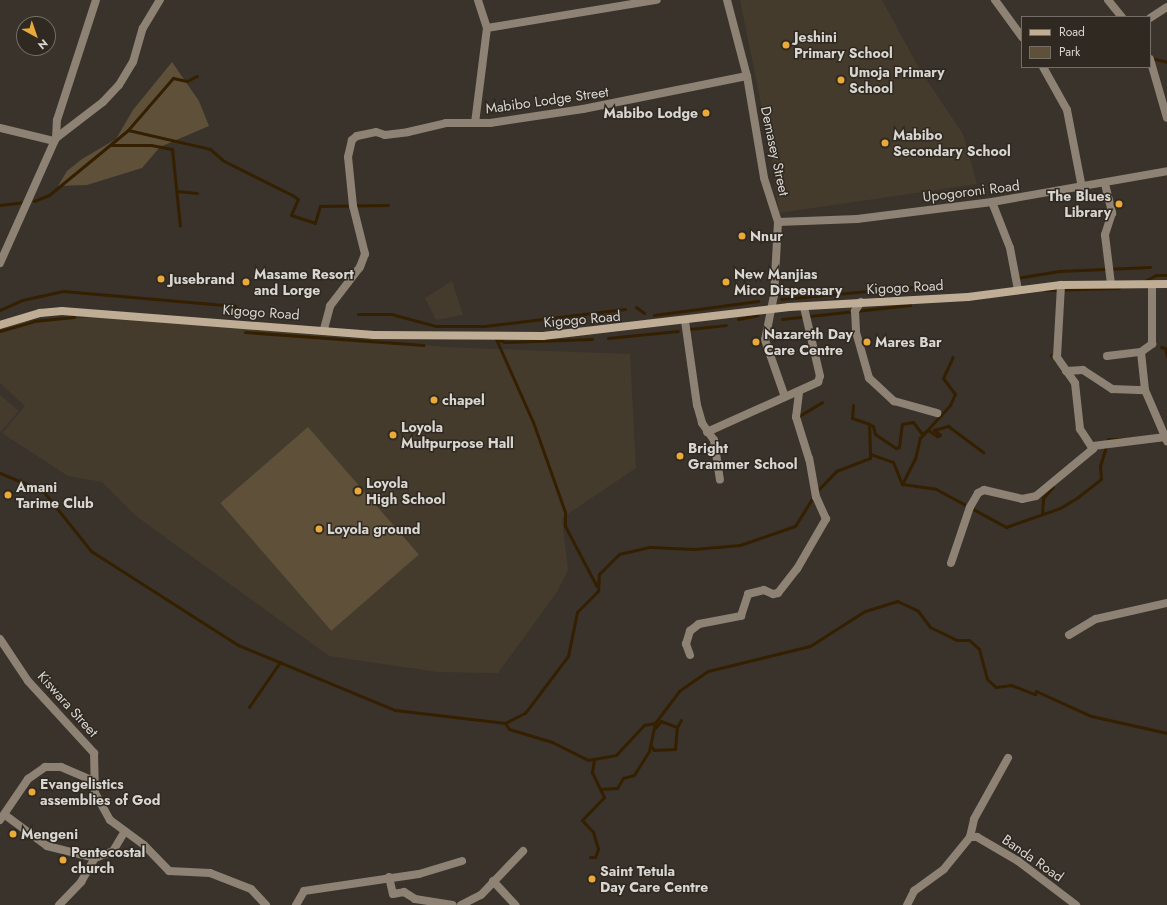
<!DOCTYPE html>
<style>
body{margin:0}
#map{position:relative;width:1167px;height:905px;overflow:hidden;background:#39332b;font-family:Jost,sans-serif}
div>[style]{position:absolute}
[style*='--x']{left:calc(var(--x)*1px);top:calc(var(--y)*1px);width:calc(var(--w)*1px);rotate:calc(var(--a)*1deg)}
.built>*{inset:0;background:#443b2d}
.green>*{inset:0;background:#5f503a;transform-origin:0 0}
.stream>*{height:3px;margin:-1.5px;padding:0 1.5px;transform-origin:1.5px;border-radius:1.5px;background:#342000}
.street>*{height:8px;margin:-4px;padding:0 4px;transform-origin:4px;border-radius:4px;background:#8d8273}
.secondary>*{height:8px;margin:-4px;padding:0 4px;transform-origin:4px;border-radius:4px;background:#bfae95}
.dots>*{width:11px;height:11px;translate:-50% -50%;box-sizing:border-box;border:2px solid #2f2921;border-radius:50%}
span{translate:-50% -50%;white-space:nowrap;text-align:center;line-height:1.15;-webkit-text-stroke:3px #2f2921;paint-order:stroke}
.poi-label{font-size:14px;color:#d9d6d1;font-weight:700}
.left{translate:0 -50%;text-align:left}
.right{translate:-100% -50%;text-align:right}
.street-label{font-size:14px;color:#d9d6d1}
.legend{position:absolute;left:1021px;top:16px;width:130px;height:52px;box-sizing:border-box;background:#2f2921;border:1px solid #736e67;margin:0;padding:5px 7px;list-style:none;font-size:12px;color:#d9d6d1}
.legend li{display:flex;align-items:center;gap:8px;height:20px}
.legend b{width:20px;border:1px solid #736e67}
.north{position:absolute;left:16px;top:16px;width:40px;height:40px;box-sizing:border-box;background:#2f2921;border:1px solid #736e67;border-radius:50%;rotate:140deg;font-size:11px;font-weight:700;line-height:16px;text-align:center;color:#d9d6d1}
.north::after{content:'';display:block;margin:auto;width:14px;height:18px;background:#eba939;clip-path:polygon(50% 0,100% 100%,50% 72%,0 100%)}
</style>
<div id="map">
<div class="built">
<i style="clip-path:polygon(740px 0,882px 0,920px 70px,963px 134px,977px 184px,779px 213px,771px 153px)"></i>
<i style="clip-path:polygon(452px 281px,463px 315px,436px 320px,425px 298px)"></i>
<i style="clip-path:polygon(112px 316px,445px 347px,630px 354px,636px 468px,562px 518px,568px 570px,557px 592px,498px 673px,437px 672px,329px 656px,136px 516px,102px 482px,68px 476px,2px 433px,25px 406px,0 383px,0 329px,19px 322px)"></i>
<i style="clip-path:polygon(0 395px,19px 411px,0 433px)"></i>
</div>
<div class="green">
<i style="clip-path:polygon(172px 62px,199px 101px,209px 126px,160px 147px,142px 168px,87px 185px,58px 186px,67px 171px,82px 159px,116px 139px,133px 110px)"></i>
<i style="left:308px;top:427px;width:169px;height:116px;rotate:49deg"></i>
</div>
<div class="stream">
<i style="--x:1151;--y:58;--w:16;--a:14"></i>
<i style="--x:128;--y:130;--w:84;--a:13"></i>
<i style="--x:210;--y:149;--w:18;--a:41"></i>
<i style="--x:224;--y:161;--w:76;--a:26.6"></i>
<i style="--x:292;--y:195;--w:7;--a:34"></i>
<i style="--x:298;--y:199;--w:17;--a:114"></i>
<i style="--x:291;--y:215;--w:25;--a:18"></i>
<i style="--x:315;--y:223;--w:18;--a:-74"></i>
<i style="--x:320;--y:206;--w:68;--a:-0.8"></i>
<i style="--x:111;--y:145;--w:40;--a:0"></i>
<i style="--x:151;--y:145;--w:21;--a:11"></i>
<i style="--x:172;--y:149;--w:77;--a:84.1"></i>
<i style="--x:177;--y:191;--w:20;--a:6"></i>
<i style="--x:34;--y:201;--w:16;--a:-22"></i>
<i style="--x:49;--y:195;--w:102;--a:-39.4"></i>
<i style="--x:128;--y:130;--w:69;--a:-49.1"></i>
<i style="--x:173;--y:78;--w:14;--a:12"></i>
<i style="--x:187;--y:81;--w:11;--a:-27"></i>
<i style="--x:0;--y:205;--w:23;--a:-7"></i>
<i style="--x:1016;--y:278;--w:44;--a:-9.2"></i>
<i style="--x:1059;--y:271;--w:91;--a:-2.5"></i>
<i style="--x:1141;--y:283;--w:17;--a:-28"></i>
<i style="--x:1156;--y:275;--w:11;--a:0"></i>
<i style="--x:1045;--y:290;--w:74;--a:-1.5"></i>
<i style="--x:781;--y:299;--w:156;--a:-5.2"></i>
<i style="--x:636;--y:307;--w:10;--a:37"></i>
<i style="--x:0;--y:310;--w:24;--a:-24"></i>
<i style="--x:22;--y:300;--w:42;--a:-12.4"></i>
<i style="--x:63;--y:291;--w:173;--a:5"></i>
<i style="--x:358;--y:314;--w:33;--a:0"></i>
<i style="--x:391;--y:314;--w:47;--a:14.9"></i>
<i style="--x:436;--y:326;--w:48;--a:0"></i>
<i style="--x:484;--y:326;--w:142;--a:-6.9"></i>
<i style="--x:654;--y:315;--w:105;--a:-7.7"></i>
<i style="--x:738;--y:319;--w:20;--a:-11"></i>
<i style="--x:782;--y:319;--w:129;--a:-6.2"></i>
<i style="--x:689;--y:329;--w:37;--a:-6"></i>
<i style="--x:0;--y:331;--w:35;--a:-16"></i>
<i style="--x:34;--y:321;--w:40;--a:-5.7"></i>
<i style="--x:245;--y:332;--w:179;--a:4.2"></i>
<i style="--x:608;--y:338;--w:70;--a:-5.7"></i>
<i style="--x:496;--y:339;--w:91;--a:66"></i>
<i style="--x:533;--y:422;--w:96;--a:70.4"></i>
<i style="--x:565;--y:512;--w:14;--a:90"></i>
<i style="--x:565;--y:526;--w:67;--a:62.3"></i>
<i style="--x:596;--y:585;--w:4;--a:-45"></i>
<i style="--x:496;--y:339;--w:9;--a:18"></i>
<i style="--x:505;--y:342;--w:87;--a:-2"></i>
<i style="--x:1161;--y:347;--w:4;--a:14"></i>
<i style="--x:1165;--y:348;--w:9;--a:77"></i>
<i style="--x:1051;--y:355;--w:8;--a:50"></i>
<i style="--x:853;--y:405;--w:13;--a:94"></i>
<i style="--x:852;--y:418;--w:18;--a:19"></i>
<i style="--x:869;--y:424;--w:30;--a:88"></i>
<i style="--x:799;--y:416;--w:27;--a:-31"></i>
<i style="--x:869;--y:424;--w:4;--a:27"></i>
<i style="--x:873;--y:426;--w:8;--a:76"></i>
<i style="--x:875;--y:434;--w:25;--a:34"></i>
<i style="--x:896;--y:448;--w:3;--a:-18"></i>
<i style="--x:899;--y:447;--w:23;--a:-83"></i>
<i style="--x:902;--y:424;--w:11;--a:-10"></i>
<i style="--x:913;--y:422;--w:15;--a:53"></i>
<i style="--x:922;--y:434;--w:7;--a:-34"></i>
<i style="--x:928;--y:430;--w:11;--a:34"></i>
<i style="--x:937;--y:436;--w:3;--a:-18"></i>
<i style="--x:940;--y:435;--w:8;--a:-140"></i>
<i style="--x:934;--y:430;--w:15;--a:-16"></i>
<i style="--x:948;--y:426;--w:44;--a:36.6"></i>
<i style="--x:0;--y:473;--w:47;--a:22.7"></i>
<i style="--x:43;--y:491;--w:77;--a:51.3"></i>
<i style="--x:91;--y:551;--w:174;--a:32.6"></i>
<i style="--x:238;--y:645;--w:170;--a:22.5"></i>
<i style="--x:395;--y:710;--w:111;--a:6.7"></i>
<i style="--x:505;--y:723;--w:7;--a:56"></i>
<i style="--x:509;--y:729;--w:45;--a:16.8"></i>
<i style="--x:552;--y:742;--w:40;--a:26.6"></i>
<i style="--x:588;--y:760;--w:28;--a:-10"></i>
<i style="--x:616;--y:755;--w:41;--a:-47"></i>
<i style="--x:644;--y:725;--w:11;--a:-10"></i>
<i style="--x:655;--y:723;--w:40;--a:-53"></i>
<i style="--x:679;--y:691;--w:35;--a:-35"></i>
<i style="--x:708;--y:671;--w:105;--a:-13.8"></i>
<i style="--x:810;--y:646;--w:65;--a:-32.5"></i>
<i style="--x:865;--y:611;--w:34;--a:-17"></i>
<i style="--x:897;--y:601;--w:23;--a:25"></i>
<i style="--x:918;--y:611;--w:20;--a:53"></i>
<i style="--x:930;--y:627;--w:30;--a:26"></i>
<i style="--x:957;--y:640;--w:12;--a:0"></i>
<i style="--x:969;--y:640;--w:13;--a:42"></i>
<i style="--x:979;--y:649;--w:31;--a:75"></i>
<i style="--x:987;--y:679;--w:12;--a:42"></i>
<i style="--x:996;--y:687;--w:15;--a:-8"></i>
<i style="--x:1011;--y:685;--w:26;--a:21"></i>
<i style="--x:1035;--y:694;--w:3;--a:-72"></i>
<i style="--x:1036;--y:691;--w:60;--a:24.4"></i>
<i style="--x:1091;--y:716;--w:78;--a:12.6"></i>
<i style="--x:902;--y:484;--w:28;--a:-63"></i>
<i style="--x:915;--y:459;--w:22;--a:-77"></i>
<i style="--x:920;--y:438;--w:45;--a:-47.7"></i>
<i style="--x:950;--y:405;--w:12;--a:-66"></i>
<i style="--x:955;--y:394;--w:20;--a:-127"></i>
<i style="--x:943;--y:378;--w:23;--a:-65"></i>
<i style="--x:817;--y:491;--w:28;--a:-46"></i>
<i style="--x:836;--y:471;--w:36;--a:-21"></i>
<i style="--x:870;--y:458;--w:4;--a:-90"></i>
<i style="--x:870;--y:454;--w:24;--a:19"></i>
<i style="--x:893;--y:462;--w:24;--a:68"></i>
<i style="--x:902;--y:484;--w:34;--a:8"></i>
<i style="--x:936;--y:489;--w:80;--a:28.5"></i>
<i style="--x:1006;--y:527;--w:57;--a:-19.4"></i>
<i style="--x:1060;--y:508;--w:21;--a:-31"></i>
<i style="--x:1078;--y:497;--w:29;--a:-38"></i>
<i style="--x:1101;--y:479;--w:13;--a:-94"></i>
<i style="--x:1100;--y:466;--w:28;--a:-73"></i>
<i style="--x:1108;--y:439;--w:18;--a:0"></i>
<i style="--x:1042;--y:514;--w:16;--a:-86"></i>
<i style="--x:1043;--y:498;--w:15;--a:-48"></i>
<i style="--x:249;--y:707;--w:55;--a:-55.4"></i>
<i style="--x:505;--y:723;--w:22;--a:-27"></i>
<i style="--x:525;--y:713;--w:71;--a:-53"></i>
<i style="--x:568;--y:656;--w:45;--a:-78.4"></i>
<i style="--x:577;--y:612;--w:30;--a:-45"></i>
<i style="--x:598;--y:591;--w:17;--a:-87"></i>
<i style="--x:599;--y:574;--w:28;--a:-45"></i>
<i style="--x:619;--y:554;--w:32;--a:-13"></i>
<i style="--x:650;--y:547;--w:44;--a:2.6"></i>
<i style="--x:694;--y:549;--w:46;--a:-5"></i>
<i style="--x:740;--y:545;--w:58;--a:-19.1"></i>
<i style="--x:795;--y:526;--w:36;--a:-58"></i>
<i style="--x:655;--y:728;--w:9;--a:-49"></i>
<i style="--x:661;--y:721;--w:17;--a:21"></i>
<i style="--x:677;--y:727;--w:8;--a:-60"></i>
<i style="--x:651;--y:746;--w:5;--a:53"></i>
<i style="--x:654;--y:750;--w:21;--a:-3"></i>
<i style="--x:675;--y:749;--w:22;--a:-85"></i>
<i style="--x:600;--y:789;--w:17;--a:-3"></i>
<i style="--x:617;--y:788;--w:12;--a:-59"></i>
<i style="--x:623;--y:778;--w:11;--a:-15"></i>
<i style="--x:634;--y:775;--w:28;--a:-58"></i>
<i style="--x:649;--y:751;--w:29;--a:-78"></i>
<i style="--x:590;--y:857;--w:5;--a:0"></i>
<i style="--x:595;--y:857;--w:9;--a:-69"></i>
<i style="--x:598;--y:849;--w:18;--a:-106"></i>
<i style="--x:593;--y:832;--w:16;--a:-133"></i>
<i style="--x:582;--y:820;--w:32;--a:-46"></i>
<i style="--x:604;--y:797;--w:28;--a:-116"></i>
<i style="--x:592;--y:772;--w:13;--a:-81"></i>
</div>
<div class="street">
<i style="--x:727;--y:0;--w:79;--a:75.3"></i>
<i style="--x:747;--y:76;--w:103;--a:80.5"></i>
<i style="--x:764;--y:178;--w:46;--a:72.3"></i>
<i style="--x:778;--y:222;--w:73;--a:93.1"></i>
<i style="--x:774;--y:295;--w:46;--a:101.3"></i>
<i style="--x:765;--y:340;--w:60;--a:70.7"></i>
<i style="--x:995;--y:0;--w:46;--a:53.9"></i>
<i style="--x:1108;--y:0;--w:22;--a:51"></i>
<i style="--x:1150;--y:18;--w:20;--a:-33"></i>
<i style="--x:487;--y:28;--w:172;--a:-9.4"></i>
<i style="--x:1150;--y:59;--w:61;--a:73.9"></i>
<i style="--x:1043;--y:67;--w:49;--a:60.8"></i>
<i style="--x:1067;--y:110;--w:79;--a:79.1"></i>
<i style="--x:475;--y:123;--w:96;--a:-82.8"></i>
<i style="--x:487;--y:28;--w:29;--a:-108"></i>
<i style="--x:0;--y:128;--w:56;--a:13.5"></i>
<i style="--x:56;--y:138;--w:18;--a:-87"></i>
<i style="--x:57;--y:120;--w:126;--a:-72"></i>
<i style="--x:1105;--y:184;--w:30;--a:76"></i>
<i style="--x:1112;--y:213;--w:23;--a:108"></i>
<i style="--x:1105;--y:235;--w:49;--a:83"></i>
<i style="--x:992;--y:202;--w:49;--a:68.6"></i>
<i style="--x:1010;--y:248;--w:43;--a:79.2"></i>
<i style="--x:778;--y:222;--w:79;--a:-2.2"></i>
<i style="--x:857;--y:219;--w:136;--a:-7.2"></i>
<i style="--x:992;--y:202;--w:178;--a:-10"></i>
<i style="--x:0;--y:263;--w:137;--a:-65.9"></i>
<i style="--x:56;--y:138;--w:59;--a:-37.5"></i>
<i style="--x:103;--y:102;--w:23;--a:-47"></i>
<i style="--x:119;--y:85;--w:27;--a:-59"></i>
<i style="--x:133;--y:62;--w:35;--a:-74"></i>
<i style="--x:143;--y:28;--w:33;--a:-59"></i>
<i style="--x:861;--y:302;--w:11;--a:124"></i>
<i style="--x:855;--y:311;--w:21;--a:87"></i>
<i style="--x:856;--y:332;--w:48;--a:74.2"></i>
<i style="--x:869;--y:378;--w:34;--a:43"></i>
<i style="--x:894;--y:401;--w:45;--a:15.6"></i>
<i style="--x:685;--y:321;--w:85;--a:81.9"></i>
<i style="--x:697;--y:405;--w:19;--a:74"></i>
<i style="--x:702;--y:423;--w:21;--a:55"></i>
<i style="--x:714;--y:440;--w:40;--a:81.5"></i>
<i style="--x:324;--y:329;--w:24;--a:-75"></i>
<i style="--x:330;--y:306;--w:49;--a:-52.4"></i>
<i style="--x:360;--y:267;--w:14;--a:-69"></i>
<i style="--x:365;--y:254;--w:49;--a:-104"></i>
<i style="--x:353;--y:206;--w:49;--a:-95.8"></i>
<i style="--x:348;--y:157;--w:17;--a:-77"></i>
<i style="--x:352;--y:140;--w:6;--a:-39"></i>
<i style="--x:357;--y:136;--w:19;--a:-12"></i>
<i style="--x:376;--y:132;--w:9;--a:18"></i>
<i style="--x:385;--y:135;--w:23;--a:-7"></i>
<i style="--x:408;--y:132;--w:39;--a:-13"></i>
<i style="--x:446;--y:123;--w:44;--a:0"></i>
<i style="--x:490;--y:123;--w:94;--a:-8.6"></i>
<i style="--x:583;--y:109;--w:167;--a:-11.4"></i>
<i style="--x:1141;--y:352;--w:38;--a:84"></i>
<i style="--x:1145;--y:390;--w:56;--a:66.7"></i>
<i style="--x:1107;--y:356;--w:34;--a:-7"></i>
<i style="--x:1141;--y:352;--w:14;--a:-36"></i>
<i style="--x:1152;--y:344;--w:59;--a:-90"></i>
<i style="--x:1066;--y:371;--w:17;--a:-3"></i>
<i style="--x:1083;--y:370;--w:35;--a:33"></i>
<i style="--x:1112;--y:389;--w:33;--a:2"></i>
<i style="--x:707;--y:432;--w:122;--a:-24.2"></i>
<i style="--x:818;--y:382;--w:6;--a:-72"></i>
<i style="--x:820;--y:376;--w:71;--a:-103.1"></i>
<i style="--x:1093;--y:446;--w:73;--a:-7.1"></i>
<i style="--x:951;--y:563;--w:59;--a:-71.3"></i>
<i style="--x:970;--y:507;--w:16;--a:-60"></i>
<i style="--x:978;--y:493;--w:7;--a:-27"></i>
<i style="--x:984;--y:490;--w:39;--a:13"></i>
<i style="--x:1022;--y:499;--w:14;--a:-12"></i>
<i style="--x:1036;--y:496;--w:74;--a:-39.5"></i>
<i style="--x:1093;--y:449;--w:24;--a:-123"></i>
<i style="--x:1080;--y:429;--w:46;--a:-96.2"></i>
<i style="--x:1075;--y:383;--w:32;--a:-125"></i>
<i style="--x:1057;--y:357;--w:72;--a:-86.8"></i>
<i style="--x:1069;--y:635;--w:31;--a:-31"></i>
<i style="--x:1096;--y:619;--w:73;--a:-12.7"></i>
<i style="--x:0;--y:639;--w:50;--a:56.3"></i>
<i style="--x:28;--y:681;--w:98;--a:47.5"></i>
<i style="--x:94;--y:753;--w:40;--a:88.6"></i>
<i style="--x:95;--y:793;--w:31;--a:61"></i>
<i style="--x:110;--y:820;--w:42;--a:36.3"></i>
<i style="--x:144;--y:845;--w:36;--a:46"></i>
<i style="--x:169;--y:871;--w:41;--a:2.8"></i>
<i style="--x:210;--y:873;--w:44;--a:21.3"></i>
<i style="--x:251;--y:889;--w:22;--a:47"></i>
<i style="--x:690;--y:655;--w:12;--a:-110"></i>
<i style="--x:686;--y:644;--w:14;--a:-73"></i>
<i style="--x:690;--y:631;--w:11;--a:-38"></i>
<i style="--x:699;--y:624;--w:43;--a:-10.8"></i>
<i style="--x:741;--y:616;--w:23;--a:-72"></i>
<i style="--x:748;--y:594;--w:16;--a:-14"></i>
<i style="--x:764;--y:590;--w:10;--a:24"></i>
<i style="--x:773;--y:594;--w:5;--a:-11"></i>
<i style="--x:778;--y:593;--w:31;--a:-52"></i>
<i style="--x:797;--y:569;--w:58;--a:-59.9"></i>
<i style="--x:826;--y:519;--w:24;--a:-114"></i>
<i style="--x:816;--y:497;--w:39;--a:-100"></i>
<i style="--x:809;--y:459;--w:44;--a:-107.2"></i>
<i style="--x:796;--y:417;--w:25;--a:-83"></i>
<i style="--x:5;--y:815;--w:52;--a:36.4"></i>
<i style="--x:47;--y:846;--w:49;--a:14"></i>
<i style="--x:0;--y:820;--w:50;--a:-55.7"></i>
<i style="--x:28;--y:779;--w:21;--a:-35"></i>
<i style="--x:45;--y:767;--w:16;--a:0"></i>
<i style="--x:61;--y:767;--w:36;--a:23"></i>
<i style="--x:970;--y:837;--w:7;--a:0"></i>
<i style="--x:977;--y:837;--w:48;--a:30.3"></i>
<i style="--x:1018;--y:861;--w:73;--a:37.2"></i>
<i style="--x:389;--y:877;--w:17;--a:77"></i>
<i style="--x:393;--y:894;--w:11;--a:-10"></i>
<i style="--x:404;--y:892;--w:13;--a:32"></i>
<i style="--x:415;--y:899;--w:38;--a:9"></i>
<i style="--x:493;--y:881;--w:33;--a:47"></i>
<i style="--x:59;--y:905;--w:32;--a:-46"></i>
<i style="--x:81;--y:882;--w:28;--a:-60"></i>
<i style="--x:95;--y:858;--w:19;--a:-21"></i>
<i style="--x:113;--y:851;--w:23;--a:-59"></i>
<i style="--x:296;--y:905;--w:16;--a:-60"></i>
<i style="--x:304;--y:891;--w:116;--a:-8.4"></i>
<i style="--x:419;--y:874;--w:45;--a:-16.8"></i>
<i style="--x:461;--y:905;--w:22;--a:-27"></i>
<i style="--x:481;--y:895;--w:61;--a:-46.3"></i>
<i style="--x:907;--y:905;--w:16;--a:-63"></i>
<i style="--x:914;--y:891;--w:37;--a:-36"></i>
<i style="--x:944;--y:869;--w:41;--a:-50.9"></i>
<i style="--x:970;--y:837;--w:18;--a:-77"></i>
<i style="--x:974;--y:819;--w:70;--a:-60.9"></i>
</div>
<div class="secondary">
<i style="--x:0;--y:325;--w:42;--a:-16.7"></i>
<i style="--x:40;--y:313;--w:22;--a:-5"></i>
<i style="--x:62;--y:311;--w:313;--a:4.4"></i>
<i style="--x:374;--y:335;--w:169;--a:0.3"></i>
<i style="--x:543;--y:336;--w:248;--a:-6.7"></i>
<i style="--x:789;--y:307;--w:179;--a:-3.2"></i>
<i style="--x:968;--y:297;--w:94;--a:-7.4"></i>
<i style="--x:1061;--y:285;--w:106;--a:-0.5"></i>
</div>
<div class="dots">
<i style="left:786px;top:45px;background:#eba939"></i>
<i style="left:841px;top:80px;background:#eba939"></i>
<i style="left:706px;top:113px;background:#eba939"></i>
<i style="left:885px;top:143px;background:#eba939"></i>
<i style="left:1119px;top:204px;background:#eba939"></i>
<i style="left:742px;top:236px;background:#eba939"></i>
<i style="left:161px;top:279px;background:#eba939"></i>
<i style="left:246px;top:282px;background:#eba939"></i>
<i style="left:726px;top:282px;background:#eba939"></i>
<i style="left:756px;top:342px;background:#eba939"></i>
<i style="left:867px;top:342px;background:#eba939"></i>
<i style="left:434px;top:400px;background:#eba939"></i>
<i style="left:393px;top:435px;background:#eba939"></i>
<i style="left:680px;top:456px;background:#eba939"></i>
<i style="left:358px;top:491px;background:#eba939"></i>
<i style="left:8px;top:495px;background:#eba939"></i>
<i style="left:319px;top:529px;background:#eba939"></i>
<i style="left:32px;top:792px;background:#eba939"></i>
<i style="left:13px;top:834px;background:#eba939"></i>
<i style="left:63px;top:860px;background:#eba939"></i>
<i style="left:592px;top:879px;background:#eba939"></i>
</div>
<div class="poi-label">
<span class="left" style="left:794px;top:45px">Jeshini<br>Primary School</span>
<span class="left" style="left:849px;top:80px">Umoja Primary<br>School</span>
<span class="right" style="left:698px;top:113px">Mabibo Lodge</span>
<span class="left" style="left:893px;top:143px">Mabibo<br>Secondary School</span>
<span class="right" style="left:1111px;top:204px">The Blues<br>Library</span>
<span class="left" style="left:750px;top:236px">Nnur</span>
<span class="left" style="left:254px;top:282px">Masame Resort<br>and Lorge</span>
<span class="left" style="left:734px;top:282px">New Manjias<br>Mico Dispensary</span>
<span class="left" style="left:169px;top:279px">Jusebrand</span>
<span class="left" style="left:764px;top:342px">Nazareth Day<br>Care Centre</span>
<span class="left" style="left:875px;top:342px">Mares Bar</span>
<span class="left" style="left:442px;top:400px">chapel</span>
<span class="left" style="left:401px;top:435px">Loyola<br>Multpurpose Hall</span>
<span class="left" style="left:688px;top:456px">Bright<br>Grammer School</span>
<span class="left" style="left:366px;top:491px">Loyola<br>High School</span>
<span class="left" style="left:16px;top:495px">Amani<br>Tarime Club</span>
<span class="left" style="left:327px;top:529px">Loyola ground</span>
<span class="left" style="left:40px;top:792px">Evangelistics<br>assemblies of God</span>
<span class="left" style="left:21px;top:834px">Mengeni</span>
<span class="left" style="left:71px;top:860px">Pentecostal<br>church</span>
<span class="left" style="left:600px;top:879px">Saint Tetula<br>Day Care Centre</span>
</div>
<div class="street-label">
<span style="left:547px;top:100px;rotate:-8deg">Mabibo Lodge Street</span>
<span style="left:775px;top:151px;rotate:78deg">Demasey Street</span>
<span style="left:971px;top:191px;rotate:-7deg">Upogoroni Road</span>
<span style="left:905px;top:287px;rotate:-3deg">Kigogo Road</span>
<span style="left:261px;top:312px;rotate:4deg">Kigogo Road</span>
<span style="left:582px;top:319px;rotate:-5deg">Kigogo Road</span>
<span style="left:68px;top:704px;rotate:48deg">Kiswara Street</span>
<span style="left:1033px;top:858px;rotate:35deg">Banda Road</span>
</div>
<ul class="legend">
<li><b style="height:5px;background:#bfae95"></b>Road</li>
<li><b style="height:11px;background:#5f503a"></b>Park</li>
</ul>
<div class="north">N</div>
</div>
